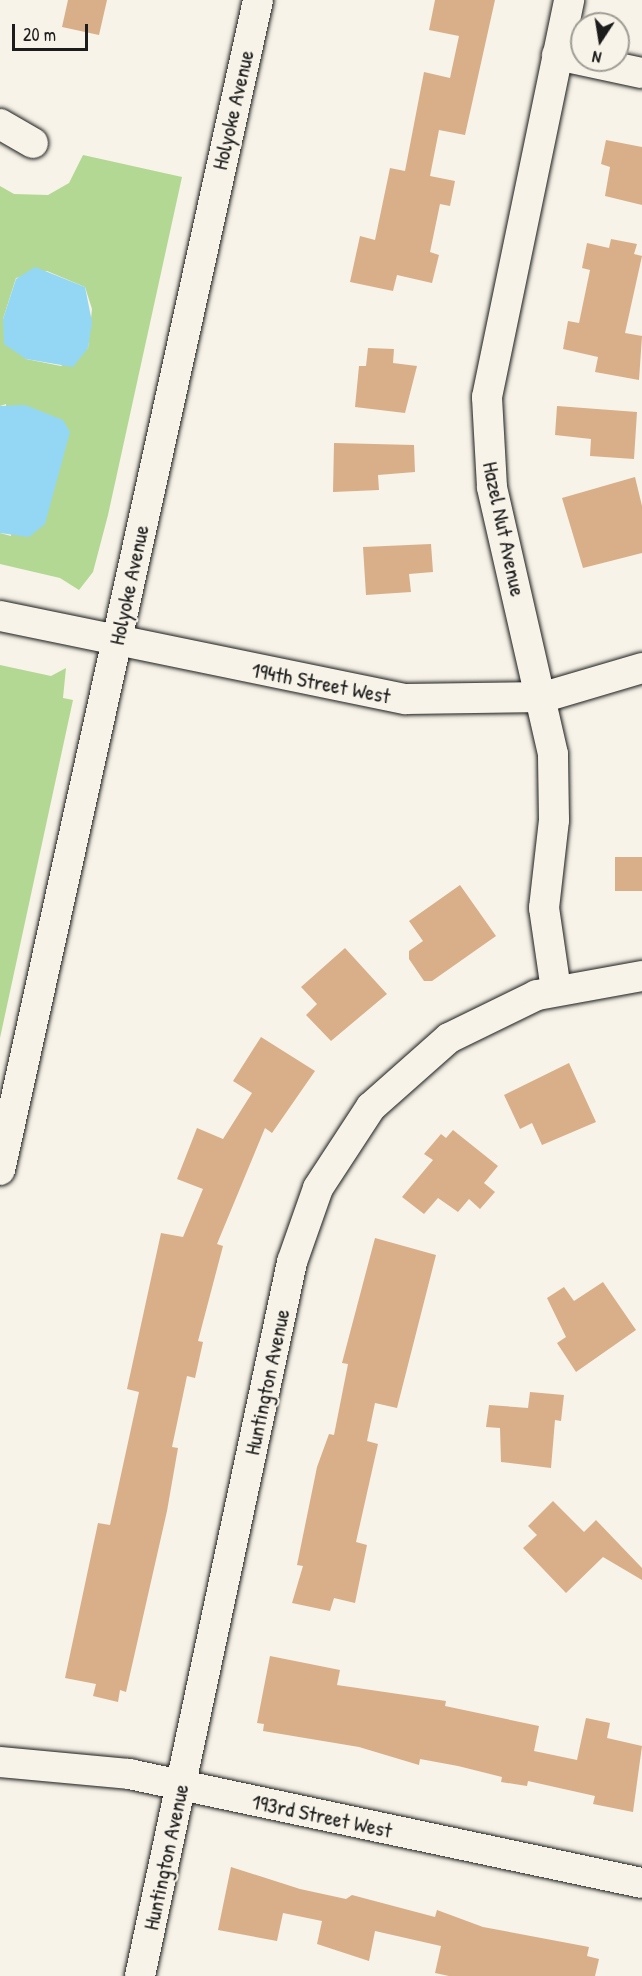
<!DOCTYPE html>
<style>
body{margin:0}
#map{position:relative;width:642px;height:1976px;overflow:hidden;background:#f7f3e8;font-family:"Patrick Hand",sans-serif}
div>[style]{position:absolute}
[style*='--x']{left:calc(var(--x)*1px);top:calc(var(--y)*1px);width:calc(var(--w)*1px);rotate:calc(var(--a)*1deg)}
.green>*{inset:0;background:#b3d893}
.water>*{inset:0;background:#93d7f5}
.building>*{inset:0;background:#d8af89;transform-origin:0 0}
.roads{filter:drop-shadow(0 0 2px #1c1c1c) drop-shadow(0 0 2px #1c1c1c)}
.minor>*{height:30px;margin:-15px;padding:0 15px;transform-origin:15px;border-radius:15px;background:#f7f3e8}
span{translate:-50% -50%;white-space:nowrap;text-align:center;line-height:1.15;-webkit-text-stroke:4.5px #f7f3e8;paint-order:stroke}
.street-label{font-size:22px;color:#1c1c1c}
.north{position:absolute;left:570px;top:12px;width:60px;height:60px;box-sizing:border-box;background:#f7f3e8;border:2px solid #9f9d96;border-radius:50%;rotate:192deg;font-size:16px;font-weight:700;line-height:24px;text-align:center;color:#1c1c1c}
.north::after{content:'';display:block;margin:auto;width:21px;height:27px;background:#1c1c1c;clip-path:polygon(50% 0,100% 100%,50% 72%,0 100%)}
.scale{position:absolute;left:12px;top:24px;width:76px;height:27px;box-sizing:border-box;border:3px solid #1c1c1c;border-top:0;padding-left:8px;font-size:18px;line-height:21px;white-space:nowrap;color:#1c1c1c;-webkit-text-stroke:4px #f7f3e8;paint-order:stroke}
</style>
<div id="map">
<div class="green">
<i style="clip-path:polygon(evenodd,83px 155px,182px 177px,108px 515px,93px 572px,79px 590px,60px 578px,0 564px,0 533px,11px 536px,6px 404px,0 406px,0 186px,14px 194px,48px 195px,69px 183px,83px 155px,47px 271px,85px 287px,92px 309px,88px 348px,61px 366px,26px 359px,3px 319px,16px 278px,47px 271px)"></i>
<i style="clip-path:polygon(0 665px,51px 676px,66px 668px,63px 698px,73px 700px,0 1038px)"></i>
</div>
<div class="water">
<i style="clip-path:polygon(35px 267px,85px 287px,92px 322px,88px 348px,73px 367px,26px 359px,4px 344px,3px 319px,16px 279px)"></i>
<i style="clip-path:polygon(25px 405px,63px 420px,70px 432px,45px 524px,29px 537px,0 533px,0 406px)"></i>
</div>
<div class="building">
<i style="clip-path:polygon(68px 0,107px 0,99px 35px,62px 27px)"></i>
<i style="clip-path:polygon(435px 0,495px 0,465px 135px,439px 130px,430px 176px,455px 181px,450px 206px,440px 204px,430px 252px,439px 255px,432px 283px,397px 275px,393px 291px,350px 282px,360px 236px,375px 240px,390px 168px,405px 171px,424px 72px,450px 78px,459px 36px,429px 30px)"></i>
<i style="clip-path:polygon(606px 140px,642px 147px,642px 205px,605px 196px,610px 167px,601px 164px)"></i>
<i style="clip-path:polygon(611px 239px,637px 244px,634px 254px,642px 256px,625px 333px,642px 336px,639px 380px,595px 372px,598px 357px,563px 349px,568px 321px,579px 323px,590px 270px,582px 268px,587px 243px,609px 248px)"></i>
<i style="clip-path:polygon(368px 348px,394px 349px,393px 363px,417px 366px,405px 413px,355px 407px,359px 366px,366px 366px)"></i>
<i style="clip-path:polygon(557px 406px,637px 412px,634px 459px,590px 456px,591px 439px,555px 435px)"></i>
<i style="clip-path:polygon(334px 443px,414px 445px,415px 472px,378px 475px,379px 490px,333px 492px)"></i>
<i style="clip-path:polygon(635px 477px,642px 506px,642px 553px,583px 568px,562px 498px)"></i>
<i style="clip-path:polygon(431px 544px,433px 572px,409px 574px,411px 592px,366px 595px,363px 547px)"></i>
<i style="left:642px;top:857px;width:34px;height:27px;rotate:90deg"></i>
<i style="clip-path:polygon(460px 885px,496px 936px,432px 981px,424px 981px,409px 959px,409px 951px,423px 941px,409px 921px)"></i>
<i style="clip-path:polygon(345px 948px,387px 994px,331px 1041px,306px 1015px,317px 1004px,301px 987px)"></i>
<i style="clip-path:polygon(261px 1037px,315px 1071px,272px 1133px,265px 1128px,217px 1244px,223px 1246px,198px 1341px,203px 1342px,195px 1378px,187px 1376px,172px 1447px,178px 1448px,167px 1511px,126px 1692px,120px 1690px,118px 1702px,93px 1696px,96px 1684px,65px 1678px,98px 1523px,110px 1525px,139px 1392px,127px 1389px,161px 1233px,183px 1237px,203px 1189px,177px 1179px,197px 1128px,223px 1139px,252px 1093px,233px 1081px)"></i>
<i style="clip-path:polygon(569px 1063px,596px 1122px,542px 1145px,532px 1123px,520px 1129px,504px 1095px)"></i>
<i style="clip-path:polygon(453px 1130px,498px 1166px,484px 1183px,495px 1192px,480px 1209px,469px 1199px,458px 1212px,438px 1198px,424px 1214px,402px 1197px,433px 1160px,424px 1154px,441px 1134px,446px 1138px)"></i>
<i style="clip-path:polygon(375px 1238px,436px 1255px,397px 1408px,375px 1403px,367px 1441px,378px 1444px,356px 1542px,367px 1545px,355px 1603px,334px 1598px,330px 1611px,292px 1603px,303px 1566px,297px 1565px,317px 1467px,329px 1434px,334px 1435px,348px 1364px,342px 1363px)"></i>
<i style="clip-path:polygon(603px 1282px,636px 1330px,576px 1372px,557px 1343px,566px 1337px,547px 1298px,564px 1287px,574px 1301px)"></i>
<i style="clip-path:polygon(530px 1392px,564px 1395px,561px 1421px,555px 1420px,551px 1468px,501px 1462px,500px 1428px,486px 1427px,489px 1405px,528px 1408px)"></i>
<i style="clip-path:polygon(553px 1501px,584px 1532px,596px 1520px,642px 1568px,642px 1580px,603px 1557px,566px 1593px,523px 1548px,537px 1535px,528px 1526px)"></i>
<i style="clip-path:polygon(270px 1656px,340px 1670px,337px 1685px,446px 1701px,445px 1706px,539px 1726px,534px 1751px,577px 1760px,586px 1718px,610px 1723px,607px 1738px,642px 1746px,633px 1812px,593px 1804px,595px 1796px,528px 1781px,527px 1786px,501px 1782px,502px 1777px,458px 1766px,420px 1759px,419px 1765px,359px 1747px,263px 1731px,264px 1724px,257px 1723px)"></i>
<i style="clip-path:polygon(231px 1867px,300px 1889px,346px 1899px,352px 1895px,435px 1917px,437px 1910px,483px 1927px,589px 1947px,587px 1956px,599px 1959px,595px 1976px,449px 1976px,435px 1973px,441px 1946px,375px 1931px,369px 1961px,317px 1944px,322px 1921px,283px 1913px,277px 1941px,218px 1930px)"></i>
</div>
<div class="roads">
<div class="minor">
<i style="--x:557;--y:55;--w:87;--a:12"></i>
<i style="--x:0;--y:124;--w:38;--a:30"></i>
<i style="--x:0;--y:616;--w:414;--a:11.6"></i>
<i style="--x:406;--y:699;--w:138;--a:-0.8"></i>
<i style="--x:544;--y:697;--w:102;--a:-16.5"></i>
<i style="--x:556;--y:990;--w:83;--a:-98.3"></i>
<i style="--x:544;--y:908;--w:89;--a:-83.5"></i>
<i style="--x:554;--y:820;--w:66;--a:-90.9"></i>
<i style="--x:553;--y:754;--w:274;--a:-102.9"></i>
<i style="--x:492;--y:487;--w:90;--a:-93.2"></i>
<i style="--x:487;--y:397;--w:405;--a:-78.3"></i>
<i style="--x:0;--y:1170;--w:1198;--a:-77.56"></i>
<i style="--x:0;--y:1762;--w:130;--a:5.3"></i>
<i style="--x:129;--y:1774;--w:524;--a:12"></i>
<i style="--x:140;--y:1976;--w:730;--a:-77.98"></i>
<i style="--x:292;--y:1262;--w:78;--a:-70.6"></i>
<i style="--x:318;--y:1188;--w:97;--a:-56.8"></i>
<i style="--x:371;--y:1107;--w:104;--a:-41.5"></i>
<i style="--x:449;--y:1038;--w:98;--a:-26"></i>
<i style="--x:537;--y:995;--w:107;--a:-10.3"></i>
</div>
</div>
<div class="street-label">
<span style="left:233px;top:110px;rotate:-77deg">Holyoke Avenue</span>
<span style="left:504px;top:529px;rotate:78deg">Hazel Nut Avenue</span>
<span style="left:129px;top:585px;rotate:-78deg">Holyoke Avenue</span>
<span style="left:321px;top:683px;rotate:11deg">194th Street West</span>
<span style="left:267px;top:1382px;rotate:-78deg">Huntington Avenue</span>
<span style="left:322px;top:1816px;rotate:12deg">193rd Street West</span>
<span style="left:166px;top:1857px;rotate:-78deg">Huntington Avenue</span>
</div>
<div class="north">N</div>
<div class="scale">20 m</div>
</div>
